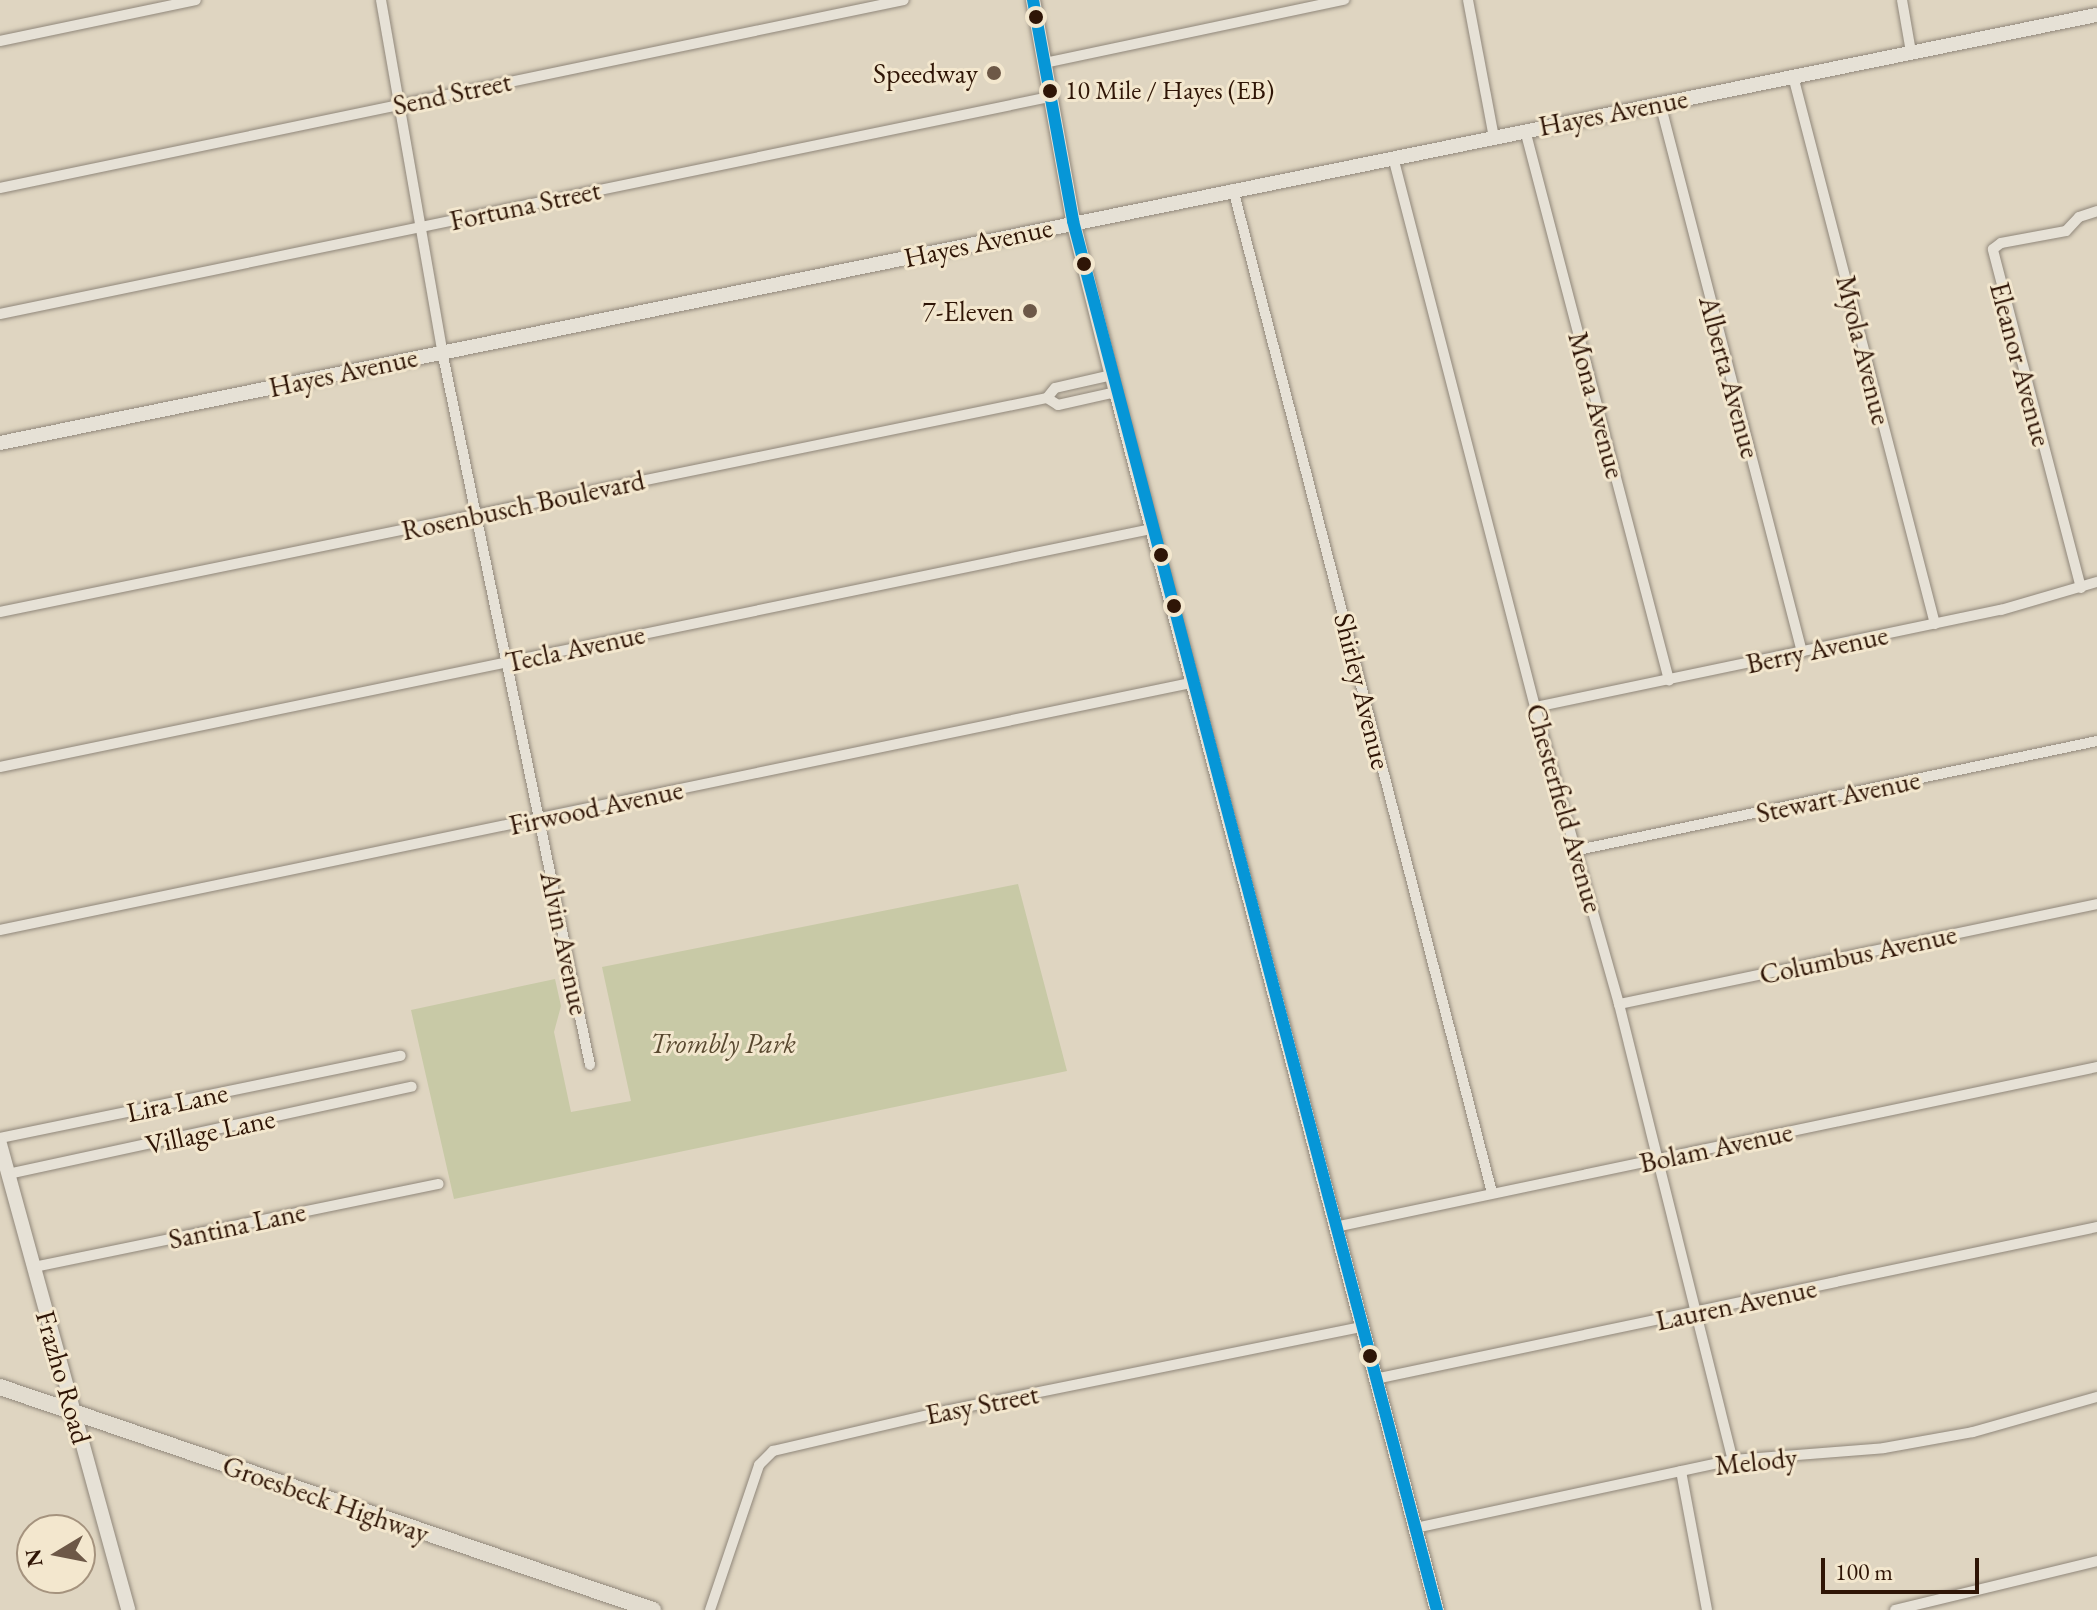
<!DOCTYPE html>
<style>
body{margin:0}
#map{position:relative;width:2097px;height:1610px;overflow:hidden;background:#dfd5c1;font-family:"EB Garamond",serif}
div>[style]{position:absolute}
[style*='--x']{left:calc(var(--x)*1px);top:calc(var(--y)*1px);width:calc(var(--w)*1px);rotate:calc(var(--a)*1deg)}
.green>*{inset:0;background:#c8c9a6}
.roads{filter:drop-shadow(0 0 2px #90877a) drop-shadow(0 0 2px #90877a)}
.street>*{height:10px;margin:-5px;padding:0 5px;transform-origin:5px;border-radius:5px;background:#e6e1d6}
.secondary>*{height:14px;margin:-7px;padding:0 7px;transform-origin:7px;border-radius:7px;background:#e6e1d6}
.primary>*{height:16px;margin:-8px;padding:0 8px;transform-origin:8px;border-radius:8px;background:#e2dccf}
.bus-1>*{height:12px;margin:-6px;padding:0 6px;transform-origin:6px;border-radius:6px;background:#0696d7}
.dots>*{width:22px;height:22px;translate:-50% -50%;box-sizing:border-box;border:4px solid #f3e7ce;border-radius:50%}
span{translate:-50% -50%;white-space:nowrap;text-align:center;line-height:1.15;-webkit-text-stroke:6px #f3e7ce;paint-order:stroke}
.bus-label{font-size:26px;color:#2f1506}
.left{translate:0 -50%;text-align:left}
.poi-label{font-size:28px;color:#2f1506}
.right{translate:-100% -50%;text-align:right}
.street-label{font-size:28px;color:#2f1506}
.park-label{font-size:28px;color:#58482f;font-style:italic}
.north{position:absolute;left:16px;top:1514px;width:80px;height:80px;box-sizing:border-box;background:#f3e7ce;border:2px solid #a5937e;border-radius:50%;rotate:260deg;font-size:22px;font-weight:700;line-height:32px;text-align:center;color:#2f1506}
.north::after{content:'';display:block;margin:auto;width:28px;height:36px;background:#6d5847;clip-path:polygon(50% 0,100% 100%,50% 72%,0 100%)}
.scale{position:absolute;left:1821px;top:1558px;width:158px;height:36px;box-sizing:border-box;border:4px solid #2f1506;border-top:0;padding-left:10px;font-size:24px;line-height:28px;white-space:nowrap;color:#2f1506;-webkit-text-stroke:6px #f3e7ce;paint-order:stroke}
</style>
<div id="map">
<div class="green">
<i style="clip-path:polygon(1018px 884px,1067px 1071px,454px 1199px,411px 1010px,555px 979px,561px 1006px,554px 1032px,571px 1112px,631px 1101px,602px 967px)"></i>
</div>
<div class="roads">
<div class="street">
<i style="--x:381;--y:0;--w:356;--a:80.1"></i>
<i style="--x:442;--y:351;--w:729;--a:78.29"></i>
<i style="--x:1468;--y:0;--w:139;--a:79.3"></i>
<i style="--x:1902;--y:0;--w:53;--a:80.2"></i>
<i style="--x:0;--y:41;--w:200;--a:-11.8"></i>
<i style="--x:1044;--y:63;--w:307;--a:-11.9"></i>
<i style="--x:1793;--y:76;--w:566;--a:75.47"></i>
<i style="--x:1660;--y:103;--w:567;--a:75.5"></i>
<i style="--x:1525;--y:130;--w:569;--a:75.33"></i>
<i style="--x:1393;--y:157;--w:568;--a:75.52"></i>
<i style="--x:1535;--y:707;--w:309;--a:74.2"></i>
<i style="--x:1619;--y:1004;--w:470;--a:76"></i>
<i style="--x:0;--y:188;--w:923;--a:-11.75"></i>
<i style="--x:1233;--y:189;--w:1037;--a:75.53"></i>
<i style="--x:0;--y:314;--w:1072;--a:-11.68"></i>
<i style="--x:1112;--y:375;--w:58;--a:167.2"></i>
<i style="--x:1055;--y:388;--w:13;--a:129"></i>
<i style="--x:1047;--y:398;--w:13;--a:32"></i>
<i style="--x:1058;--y:405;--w:59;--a:-12.6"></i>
<i style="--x:2081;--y:588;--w:350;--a:-104.6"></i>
<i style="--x:1993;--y:249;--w:10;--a:-37"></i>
<i style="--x:2001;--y:243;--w:66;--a:-10.5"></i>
<i style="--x:2066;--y:231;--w:19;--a:-47"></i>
<i style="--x:2079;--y:217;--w:19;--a:-18"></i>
<i style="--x:0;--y:612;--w:1069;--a:-11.55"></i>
<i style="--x:1535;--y:707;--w:476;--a:-11.8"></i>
<i style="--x:2001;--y:610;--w:100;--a:-16.3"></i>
<i style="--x:0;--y:767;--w:1175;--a:-11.68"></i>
<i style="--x:1578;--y:850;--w:530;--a:-11.86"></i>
<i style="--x:0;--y:930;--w:1216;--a:-11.72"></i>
<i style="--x:1619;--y:1004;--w:488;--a:-11.8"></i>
<i style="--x:0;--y:1138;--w:409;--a:-11.6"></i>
<i style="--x:8;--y:1174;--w:413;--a:-12.2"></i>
<i style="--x:1335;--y:1227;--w:779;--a:-11.86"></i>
<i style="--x:34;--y:1267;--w:413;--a:-11.6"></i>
<i style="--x:1375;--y:1379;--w:738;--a:-11.89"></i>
<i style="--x:1681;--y:1471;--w:141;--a:79.4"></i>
<i style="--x:1415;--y:1528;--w:325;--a:-12.1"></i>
<i style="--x:1733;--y:1460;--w:151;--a:-4.5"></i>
<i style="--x:1884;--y:1448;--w:90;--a:-10.2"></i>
<i style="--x:1973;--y:1432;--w:129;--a:-15.8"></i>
<i style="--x:710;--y:1610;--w:153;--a:-71.3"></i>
<i style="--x:759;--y:1465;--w:20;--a:-45"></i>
<i style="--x:773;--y:1451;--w:177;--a:-13.1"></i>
<i style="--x:945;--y:1411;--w:424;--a:-11.4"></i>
<i style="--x:1895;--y:1610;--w:208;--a:-13.6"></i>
</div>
<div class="secondary">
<i style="--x:1033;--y:0;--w:225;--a:79.7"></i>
<i style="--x:1073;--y:221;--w:176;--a:75.9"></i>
<i style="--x:1116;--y:392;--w:1260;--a:75.24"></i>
<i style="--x:0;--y:443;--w:2140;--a:-11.54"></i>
<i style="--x:0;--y:1144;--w:483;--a:74.6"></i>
</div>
<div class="primary">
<i style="--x:0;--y:1387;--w:690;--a:18.86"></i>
</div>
</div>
<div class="bus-1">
<i style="--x:1033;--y:0;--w:225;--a:79.7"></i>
<i style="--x:1073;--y:221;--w:1436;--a:75.32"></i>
</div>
<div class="dots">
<i style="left:1036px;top:17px;background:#2f1506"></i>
<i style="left:994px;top:73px;background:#6d5847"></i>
<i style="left:1050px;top:91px;background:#2f1506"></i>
<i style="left:1084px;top:264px;background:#2f1506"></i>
<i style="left:1030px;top:311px;background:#6d5847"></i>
<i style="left:1161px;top:555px;background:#2f1506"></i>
<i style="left:1174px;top:606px;background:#2f1506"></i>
<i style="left:1370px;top:1356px;background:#2f1506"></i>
</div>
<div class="bus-label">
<span class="left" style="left:1065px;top:91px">10 Mile / Hayes (EB)</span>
</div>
<div class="poi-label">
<span class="right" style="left:978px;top:73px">Speedway</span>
<span class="right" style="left:1014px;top:311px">7-Eleven</span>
</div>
<div class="street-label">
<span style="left:452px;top:93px;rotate:-12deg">Send Street</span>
<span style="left:1613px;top:112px;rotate:-11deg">Hayes Avenue</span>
<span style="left:525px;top:205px;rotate:-12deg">Fortuna Street</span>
<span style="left:978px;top:242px;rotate:-12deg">Hayes Avenue</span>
<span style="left:1864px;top:350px;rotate:76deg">Myola Avenue</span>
<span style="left:2021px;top:364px;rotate:75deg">Eleanor Avenue</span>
<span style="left:343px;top:372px;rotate:-12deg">Hayes Avenue</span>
<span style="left:1730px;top:377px;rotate:75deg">Alberta Avenue</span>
<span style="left:1597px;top:405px;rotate:75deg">Mona Avenue</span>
<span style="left:523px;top:505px;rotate:-12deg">Rosenbusch Boulevard</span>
<span style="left:575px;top:648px;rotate:-12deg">Tecla Avenue</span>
<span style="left:1817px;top:649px;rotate:-12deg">Berry Avenue</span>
<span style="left:1363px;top:691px;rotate:76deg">Shirley Avenue</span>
<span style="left:1838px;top:796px;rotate:-12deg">Stewart Avenue</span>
<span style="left:596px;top:807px;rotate:-12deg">Firwood Avenue</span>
<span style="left:1565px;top:808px;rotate:74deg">Chesterfield Avenue</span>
<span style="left:565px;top:943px;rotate:78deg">Alvin Avenue</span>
<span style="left:1858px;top:954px;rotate:-12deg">Columbus Avenue</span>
<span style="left:177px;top:1102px;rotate:-12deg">Lira Lane</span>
<span style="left:210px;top:1131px;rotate:-12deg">Village Lane</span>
<span style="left:1716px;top:1147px;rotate:-12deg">Bolam Avenue</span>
<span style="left:237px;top:1225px;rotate:-12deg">Santina Lane</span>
<span style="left:1736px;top:1304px;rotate:-12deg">Lauren Avenue</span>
<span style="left:64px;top:1377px;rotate:74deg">Frazho Road</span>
<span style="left:982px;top:1404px;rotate:-11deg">Easy Street</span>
<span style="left:1756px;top:1461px;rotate:-6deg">Melody</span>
<span style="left:326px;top:1499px;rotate:19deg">Groesbeck Highway</span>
</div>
<div class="park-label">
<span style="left:723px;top:1043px">Trombly Park</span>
</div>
<div class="north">N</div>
<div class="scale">100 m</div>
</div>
